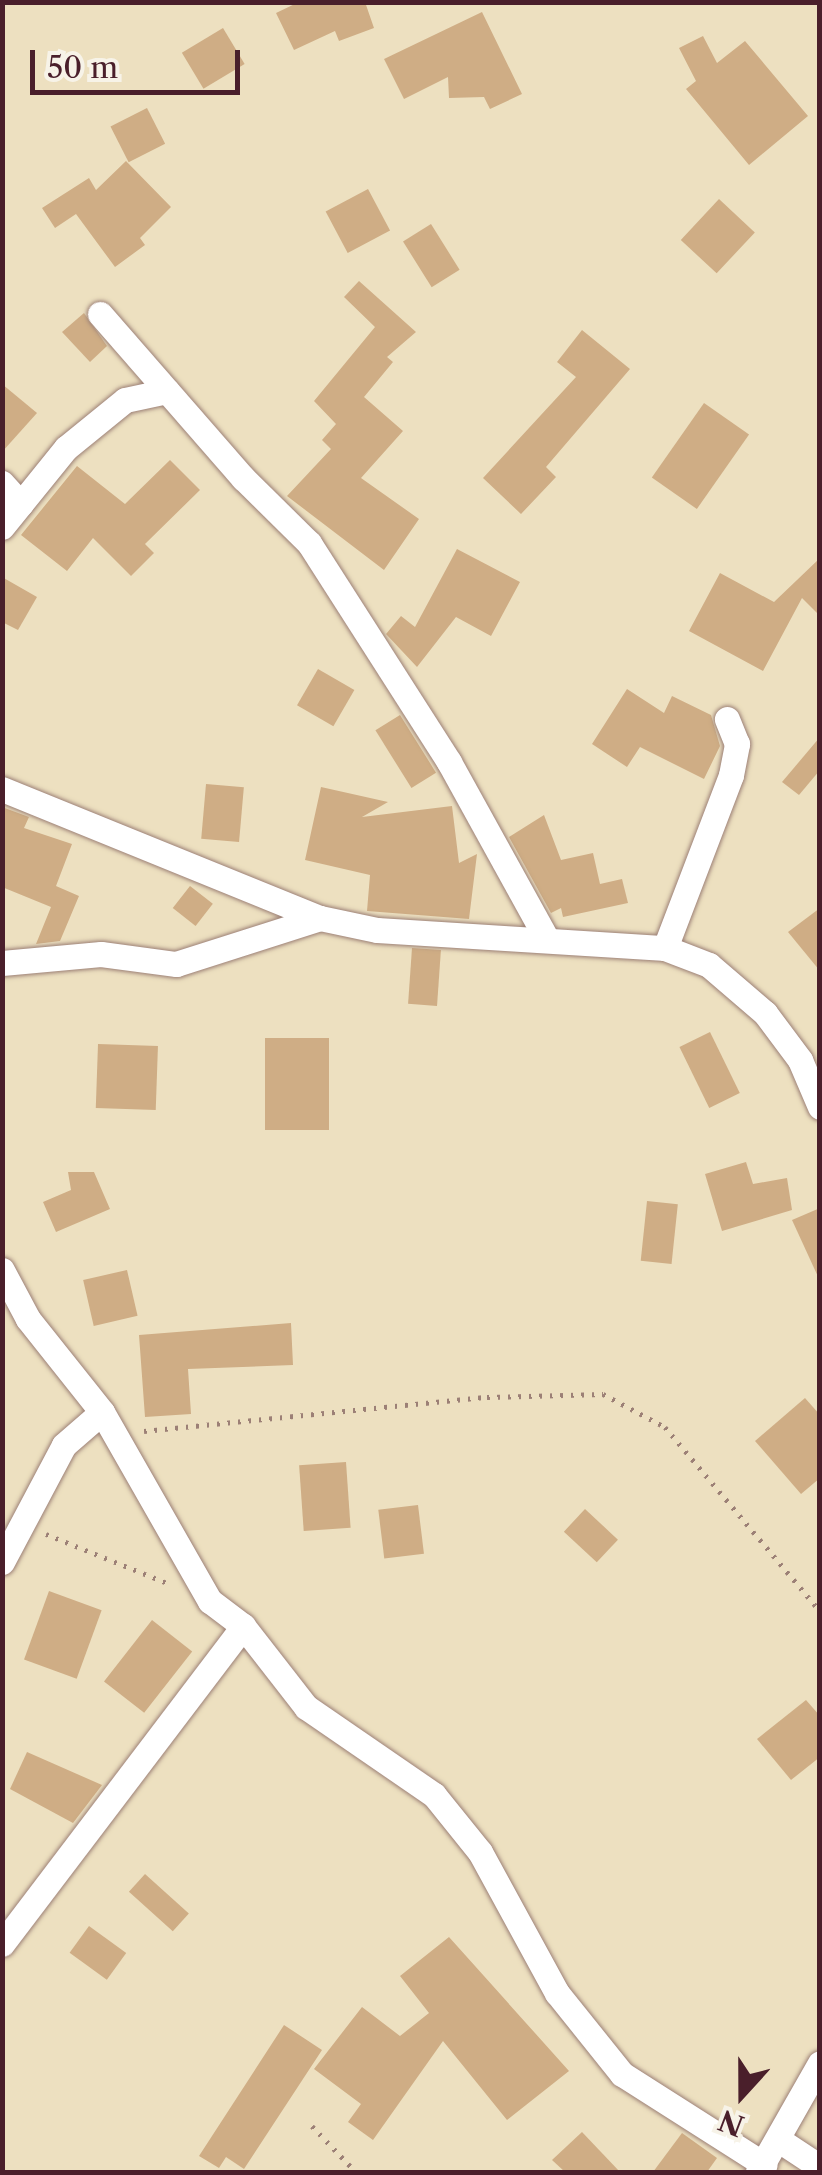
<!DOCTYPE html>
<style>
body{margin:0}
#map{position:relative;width:822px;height:2175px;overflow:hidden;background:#ede0c0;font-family:"Libre Caslon Text",serif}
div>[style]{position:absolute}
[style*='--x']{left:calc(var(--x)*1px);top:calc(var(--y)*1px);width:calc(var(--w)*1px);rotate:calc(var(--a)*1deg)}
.building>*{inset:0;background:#cfad85;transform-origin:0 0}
.path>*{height:5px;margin-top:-2.5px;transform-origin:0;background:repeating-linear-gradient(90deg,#9c8076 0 2.5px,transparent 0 10.5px)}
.roads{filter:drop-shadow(0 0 2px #9c8076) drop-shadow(0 0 2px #9c8076)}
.minor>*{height:25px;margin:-12.5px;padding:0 12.5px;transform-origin:12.5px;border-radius:12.5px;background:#fff}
span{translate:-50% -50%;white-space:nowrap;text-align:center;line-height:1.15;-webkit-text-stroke:9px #f7f3e8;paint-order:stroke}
.frame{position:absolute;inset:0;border:5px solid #4a1f2b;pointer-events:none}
.north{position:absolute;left:692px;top:2045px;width:100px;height:100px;-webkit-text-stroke:8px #f7f3e8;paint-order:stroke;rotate:201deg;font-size:28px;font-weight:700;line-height:40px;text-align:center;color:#4a1f2b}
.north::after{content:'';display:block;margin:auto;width:35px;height:45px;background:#4a1f2b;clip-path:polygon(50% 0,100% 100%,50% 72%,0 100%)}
.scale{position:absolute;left:30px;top:50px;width:210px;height:45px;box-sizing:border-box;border:5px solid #4a1f2b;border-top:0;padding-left:12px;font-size:30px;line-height:35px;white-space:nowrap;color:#4a1f2b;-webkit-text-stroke:8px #f7f3e8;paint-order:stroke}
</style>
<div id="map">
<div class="building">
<i style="clip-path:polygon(299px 2px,365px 2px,374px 28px,339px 41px,335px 31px,294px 50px,276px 13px)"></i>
<i style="clip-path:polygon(482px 12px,522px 94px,490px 109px,484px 97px,449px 98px,448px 77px,404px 99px,384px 59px)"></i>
<i style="left:223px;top:28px;width:42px;height:48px;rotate:59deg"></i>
<i style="clip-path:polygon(703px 36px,717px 63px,745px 41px,808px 116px,749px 165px,686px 89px,696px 81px,679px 48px)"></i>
<i style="left:147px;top:108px;width:40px;height:41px;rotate:63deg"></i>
<i style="clip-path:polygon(126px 161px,171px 207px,140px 238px,145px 245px,115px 267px,76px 214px,55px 228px,42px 208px,89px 178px,96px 190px)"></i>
<i style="left:368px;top:189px;width:47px;height:48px;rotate:62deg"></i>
<i style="left:719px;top:199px;width:49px;height:56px;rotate:43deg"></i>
<i style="left:431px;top:224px;width:54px;height:33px;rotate:58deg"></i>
<i style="clip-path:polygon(359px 281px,416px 332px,387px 357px,393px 362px,364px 397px,403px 431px,361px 478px,419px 519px,384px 570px,287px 496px,331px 449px,322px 440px,336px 424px,314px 401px,375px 327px,344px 297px)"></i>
<i style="clip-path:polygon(84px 313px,107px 346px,90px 362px,62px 332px)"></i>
<i style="clip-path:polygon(582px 330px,630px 369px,546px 467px,556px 477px,521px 514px,483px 478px,576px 377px,557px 362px)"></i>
<i style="clip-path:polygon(2px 384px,37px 413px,2px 452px)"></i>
<i style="left:704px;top:403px;width:55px;height:91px;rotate:35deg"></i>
<i style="clip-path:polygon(170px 460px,200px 490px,145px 544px,154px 553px,131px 576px,93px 538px,67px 571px,21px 535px,77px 466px,125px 504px)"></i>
<i style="clip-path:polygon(457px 549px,520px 582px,491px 636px,456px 617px,417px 667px,386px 634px,401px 616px,415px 627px)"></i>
<i style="clip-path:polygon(820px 558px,820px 616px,802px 598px,763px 671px,689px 631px,720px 573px,774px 602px)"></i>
<i style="clip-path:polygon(2px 577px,37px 597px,18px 630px,2px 622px)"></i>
<i style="left:318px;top:669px;width:42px;height:42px;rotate:30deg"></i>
<i style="clip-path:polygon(627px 689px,664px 713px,672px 696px,711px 715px,720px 746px,704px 779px,640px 747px,627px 767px,592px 744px)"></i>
<i style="left:400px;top:715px;width:68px;height:29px;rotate:58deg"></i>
<i style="clip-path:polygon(820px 737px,820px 770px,799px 795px,782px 782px)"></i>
<i style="left:206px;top:784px;width:38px;height:55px;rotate:5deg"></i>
<i style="clip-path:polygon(321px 787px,388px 802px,362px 817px,452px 806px,459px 863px,477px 854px,469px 919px,367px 911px,370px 875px,305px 860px)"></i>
<i style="clip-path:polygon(2px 807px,29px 817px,24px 828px,72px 844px,56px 886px,79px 896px,60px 941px,36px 944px,51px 907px,2px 887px)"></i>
<i style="clip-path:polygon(544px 815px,561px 860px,593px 853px,600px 884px,622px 879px,628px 903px,563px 917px,561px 908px,551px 913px,509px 837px)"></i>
<i style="left:190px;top:886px;width:29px;height:28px;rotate:38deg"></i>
<i style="clip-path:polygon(820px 908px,820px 971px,788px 932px)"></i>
<i style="left:412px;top:948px;width:29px;height:56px;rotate:4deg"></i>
<i style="left:710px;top:1032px;width:68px;height:34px;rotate:64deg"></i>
<i style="left:265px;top:1038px;width:64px;height:92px"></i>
<i style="left:98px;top:1044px;width:60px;height:64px;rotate:2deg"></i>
<i style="clip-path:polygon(746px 1162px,753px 1184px,787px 1178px,792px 1210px,722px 1231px,705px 1174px)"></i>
<i style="clip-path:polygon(68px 1172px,94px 1172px,110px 1209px,56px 1232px,43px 1202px,71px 1190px)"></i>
<i style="left:647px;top:1201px;width:31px;height:60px;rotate:6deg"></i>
<i style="clip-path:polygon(820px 1208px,820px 1281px,792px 1220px)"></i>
<i style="left:127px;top:1270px;width:47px;height:45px;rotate:77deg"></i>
<i style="clip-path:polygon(291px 1323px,293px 1365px,188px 1369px,191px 1414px,145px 1417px,139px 1335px)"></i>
<i style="clip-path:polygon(805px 1398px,820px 1415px,820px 1478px,801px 1494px,755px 1441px)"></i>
<i style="left:346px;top:1462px;width:66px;height:47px;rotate:86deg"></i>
<i style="left:418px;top:1505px;width:49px;height:40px;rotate:83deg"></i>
<i style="left:585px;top:1509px;width:45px;height:31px;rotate:43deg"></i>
<i style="left:49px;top:1591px;width:56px;height:73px;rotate:20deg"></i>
<i style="left:152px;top:1620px;width:51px;height:78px;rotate:38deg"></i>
<i style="clip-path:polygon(806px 1700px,820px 1716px,820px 1757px,791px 1780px,757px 1739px)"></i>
<i style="clip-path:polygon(27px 1752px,102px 1785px,73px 1823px,10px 1789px)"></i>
<i style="left:145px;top:1874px;width:59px;height:24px;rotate:42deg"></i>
<i style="left:89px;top:1926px;width:46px;height:33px;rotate:36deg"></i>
<i style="clip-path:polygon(449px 1937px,569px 2071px,507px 2120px,443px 2041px,373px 2140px,348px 2122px,361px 2104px,314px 2069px,362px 2007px,400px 2036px,429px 2013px,400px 1976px)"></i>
<i style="clip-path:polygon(284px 2025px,322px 2050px,244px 2169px,226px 2157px,219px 2168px,199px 2156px)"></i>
<i style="clip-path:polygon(582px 2132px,620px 2172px,565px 2172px,552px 2160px)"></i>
<i style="clip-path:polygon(682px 2133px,717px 2158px,707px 2172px,653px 2172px)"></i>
</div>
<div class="path">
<i style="--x:144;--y:1431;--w:345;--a:-5.7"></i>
<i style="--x:487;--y:1397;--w:116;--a:-1.5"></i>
<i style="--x:603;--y:1394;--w:70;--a:28"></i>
<i style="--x:665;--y:1427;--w:241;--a:49.9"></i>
<i style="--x:46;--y:1534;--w:134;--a:22"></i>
<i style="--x:312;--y:2126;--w:64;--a:46.3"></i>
</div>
<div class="roads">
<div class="minor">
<i style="--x:100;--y:314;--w:218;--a:48.9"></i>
<i style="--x:243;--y:478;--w:93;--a:44.6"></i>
<i style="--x:309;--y:543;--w:260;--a:57.4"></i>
<i style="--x:449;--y:762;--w:199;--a:61.1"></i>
<i style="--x:2;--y:483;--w:28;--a:48"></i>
<i style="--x:2;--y:527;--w:102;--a:-51"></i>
<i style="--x:66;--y:448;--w:76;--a:-39.1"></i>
<i style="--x:125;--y:400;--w:43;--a:-12.1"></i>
<i style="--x:2;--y:789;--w:343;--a:22.1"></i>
<i style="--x:320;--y:918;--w:58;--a:11.9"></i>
<i style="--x:377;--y:930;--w:289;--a:3.6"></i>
<i style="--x:665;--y:948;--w:47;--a:21.1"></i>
<i style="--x:709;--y:965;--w:74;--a:40.6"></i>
<i style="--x:765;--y:1013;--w:59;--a:53.3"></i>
<i style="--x:800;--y:1060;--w:51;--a:66.9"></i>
<i style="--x:665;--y:948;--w:185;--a:-69.1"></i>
<i style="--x:731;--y:775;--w:32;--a:-79"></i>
<i style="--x:737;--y:744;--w:27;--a:-112"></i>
<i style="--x:2;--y:963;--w:99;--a:-5.2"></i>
<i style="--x:101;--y:954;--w:76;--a:7.6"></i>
<i style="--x:176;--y:964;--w:151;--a:-17.7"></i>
<i style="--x:2;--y:1270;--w:55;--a:62"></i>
<i style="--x:28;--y:1319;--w:119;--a:51.5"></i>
<i style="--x:102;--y:1412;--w:218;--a:60.3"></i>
<i style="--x:210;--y:1601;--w:41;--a:37.1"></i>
<i style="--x:243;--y:1626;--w:103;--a:52.1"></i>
<i style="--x:306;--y:1707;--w:155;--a:34.5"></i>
<i style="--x:434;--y:1795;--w:73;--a:51.1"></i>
<i style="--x:480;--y:1852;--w:161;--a:61.4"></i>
<i style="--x:557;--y:1993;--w:104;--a:51.3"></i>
<i style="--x:622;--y:2074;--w:169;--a:32.5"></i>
<i style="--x:2;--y:1562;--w:132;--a:-62.1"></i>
<i style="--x:64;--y:1445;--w:50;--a:-41"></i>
<i style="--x:2;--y:1944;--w:399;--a:-52.8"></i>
<i style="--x:779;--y:2140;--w:49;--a:33.4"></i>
<i style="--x:758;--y:2172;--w:125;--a:-60.4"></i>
</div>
</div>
<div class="frame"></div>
<div class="north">N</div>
<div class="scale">50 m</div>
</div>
